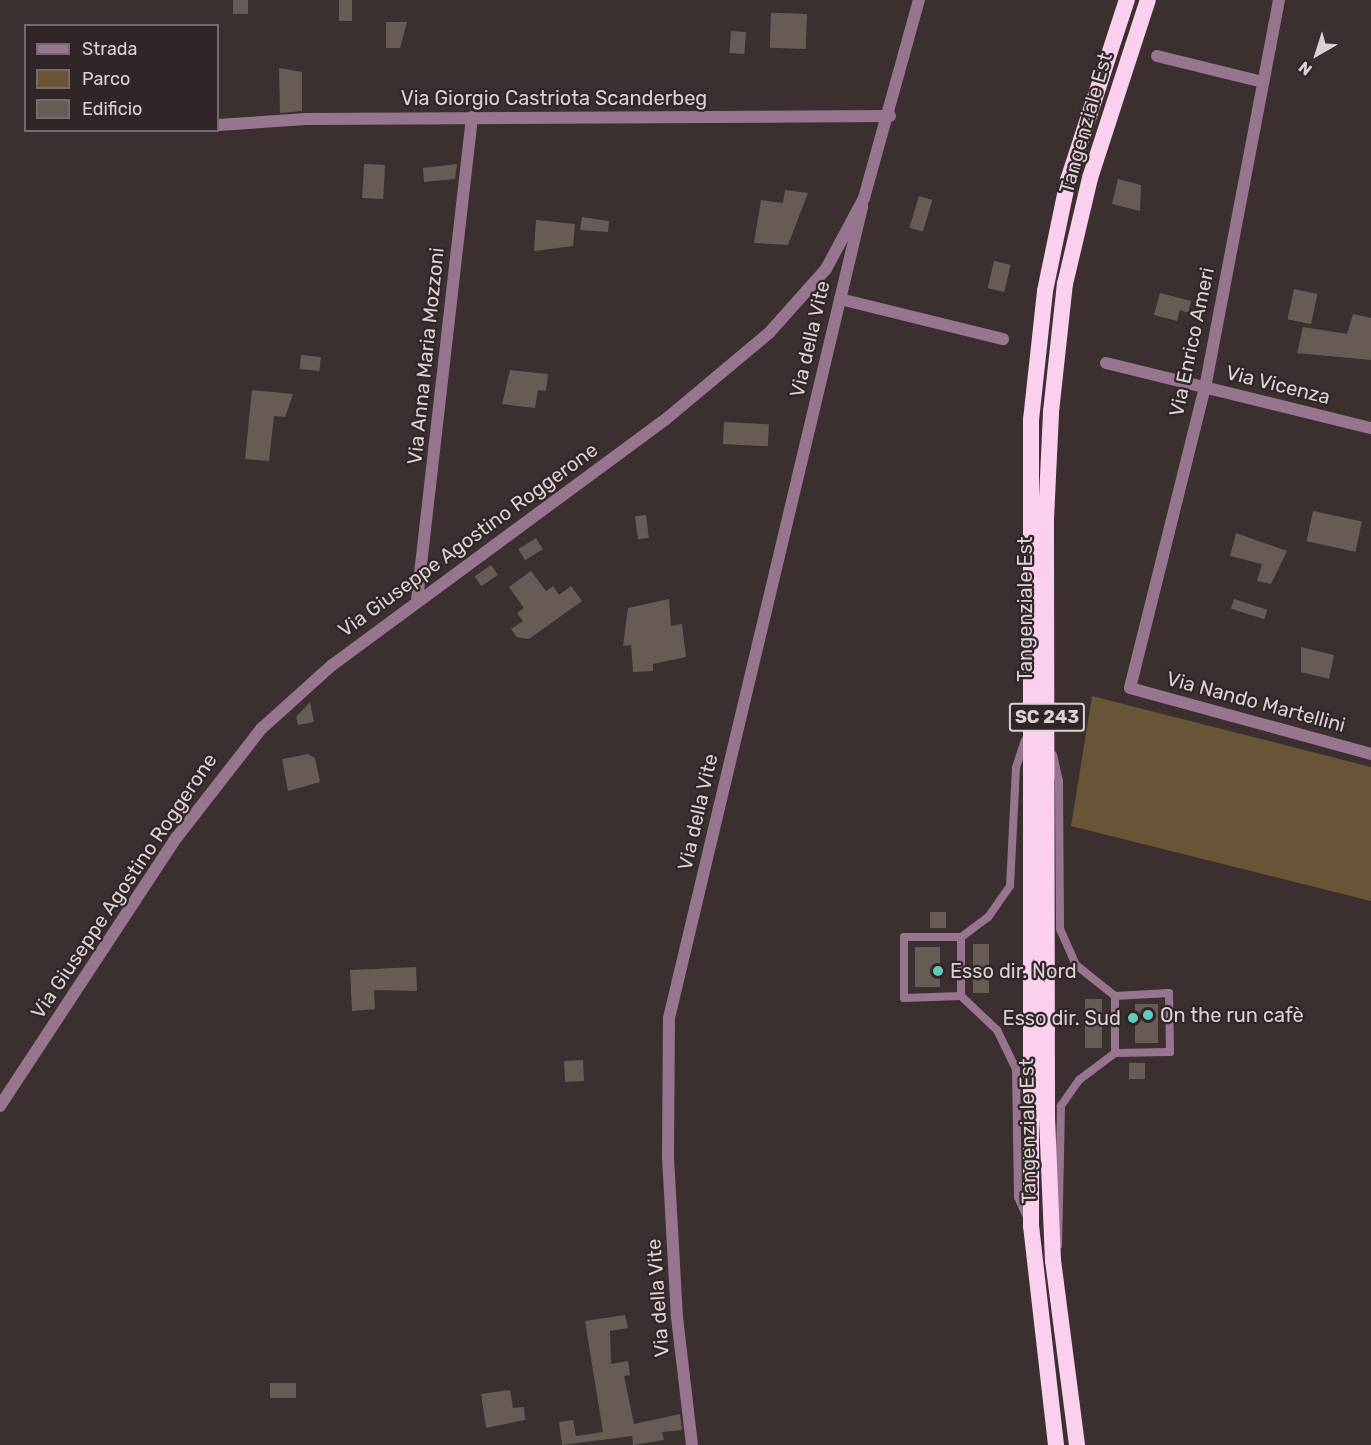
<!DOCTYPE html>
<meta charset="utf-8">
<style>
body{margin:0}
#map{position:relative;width:1371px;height:1445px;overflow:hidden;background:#3c2f30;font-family:Rubik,sans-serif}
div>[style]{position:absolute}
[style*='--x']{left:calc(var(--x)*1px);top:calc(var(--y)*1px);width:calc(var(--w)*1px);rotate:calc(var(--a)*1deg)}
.green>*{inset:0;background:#685436}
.building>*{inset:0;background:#685b56;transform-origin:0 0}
.service>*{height:8px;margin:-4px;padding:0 4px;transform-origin:4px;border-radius:4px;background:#97758e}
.minor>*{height:12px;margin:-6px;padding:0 6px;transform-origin:6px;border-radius:6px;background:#97758e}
.tertiary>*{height:12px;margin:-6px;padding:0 6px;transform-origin:6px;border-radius:6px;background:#97758e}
.trunk>*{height:16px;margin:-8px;padding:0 8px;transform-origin:8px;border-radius:8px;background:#fbd0ef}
.dots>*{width:16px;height:16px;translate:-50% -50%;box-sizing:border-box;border:3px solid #312527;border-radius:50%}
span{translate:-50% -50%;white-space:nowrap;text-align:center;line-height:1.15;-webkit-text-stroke:4.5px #312527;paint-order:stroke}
.shield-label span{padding:2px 4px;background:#312527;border:2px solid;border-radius:4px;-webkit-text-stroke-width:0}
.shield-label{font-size:18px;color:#dad2d3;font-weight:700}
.street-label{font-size:20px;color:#dad2d3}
.poi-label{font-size:20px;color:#dad2d3}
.left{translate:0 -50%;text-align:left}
.right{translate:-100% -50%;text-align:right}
.legend{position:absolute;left:24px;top:24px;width:195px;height:108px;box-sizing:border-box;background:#312527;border:2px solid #756a6c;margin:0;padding:8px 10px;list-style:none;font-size:18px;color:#dad2d3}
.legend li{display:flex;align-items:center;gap:12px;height:30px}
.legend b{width:30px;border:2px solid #756a6c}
.north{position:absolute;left:1287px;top:24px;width:60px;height:60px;-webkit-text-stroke:4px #312527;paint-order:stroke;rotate:219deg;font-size:16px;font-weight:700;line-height:24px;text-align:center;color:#dad2d3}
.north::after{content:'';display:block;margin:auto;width:21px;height:27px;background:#dad2d3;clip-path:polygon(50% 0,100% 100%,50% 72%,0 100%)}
</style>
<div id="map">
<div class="green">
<i style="clip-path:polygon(1092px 696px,1371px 767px,1371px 901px,1071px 826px)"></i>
</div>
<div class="building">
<i style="left:233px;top:0;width:15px;height:14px"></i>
<i style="left:339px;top:0;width:13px;height:21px"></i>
<i style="left:807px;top:14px;width:35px;height:36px;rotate:92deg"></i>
<i style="clip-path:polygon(386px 22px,407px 22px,400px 48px,386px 48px)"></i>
<i style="left:731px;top:31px;width:15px;height:22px;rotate:4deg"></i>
<i style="clip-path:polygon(279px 68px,302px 72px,302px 111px,280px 113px)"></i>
<i style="left:364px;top:164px;width:21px;height:34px;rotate:3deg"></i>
<i style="clip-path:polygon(457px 164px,455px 179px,424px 182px,423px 168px)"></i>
<i style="clip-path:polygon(1118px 179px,1141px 185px,1140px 211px,1112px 204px)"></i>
<i style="clip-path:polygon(785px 190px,808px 193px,788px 245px,754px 243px,761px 200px,783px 203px)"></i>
<i style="left:919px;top:196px;width:14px;height:33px;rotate:17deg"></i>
<i style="clip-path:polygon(582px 217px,609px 221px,608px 232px,580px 230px)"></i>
<i style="clip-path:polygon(536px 220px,575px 224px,573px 246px,534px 251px)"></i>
<i style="left:994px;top:261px;width:17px;height:28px;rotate:13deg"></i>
<i style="left:1294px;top:289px;width:24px;height:31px;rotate:12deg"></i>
<i style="clip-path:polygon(1160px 293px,1191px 301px,1188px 313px,1180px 310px,1177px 321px,1154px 315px)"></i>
<i style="clip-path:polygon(1353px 314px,1371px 318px,1371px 360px,1297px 353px,1303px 327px,1347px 334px)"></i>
<i style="left:301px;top:355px;width:20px;height:14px;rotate:6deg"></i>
<i style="clip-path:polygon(510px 370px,548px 374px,546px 391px,538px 390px,535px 408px,502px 404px)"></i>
<i style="clip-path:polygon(252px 390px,293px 394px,285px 417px,274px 416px,269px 461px,245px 459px)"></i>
<i style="left:724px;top:422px;width:45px;height:22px;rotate:3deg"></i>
<i style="left:1313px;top:511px;width:50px;height:31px;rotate:12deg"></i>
<i style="left:646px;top:515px;width:23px;height:11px;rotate:83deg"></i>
<i style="clip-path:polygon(1236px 533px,1287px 551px,1271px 584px,1257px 581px,1262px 564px,1230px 556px)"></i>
<i style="left:536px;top:538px;width:13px;height:21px;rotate:58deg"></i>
<i style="left:491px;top:565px;width:12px;height:20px;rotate:55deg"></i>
<i style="clip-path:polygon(531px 571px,546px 591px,553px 586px,559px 595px,571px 586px,582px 601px,529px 639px,517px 637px,511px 629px,523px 621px,517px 613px,524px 608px,509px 587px)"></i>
<i style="clip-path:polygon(669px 599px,671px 626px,682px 624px,686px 657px,653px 664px,653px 671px,633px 672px,631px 645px,623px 646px,628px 608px)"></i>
<i style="left:1234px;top:599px;width:35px;height:10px;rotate:18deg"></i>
<i style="clip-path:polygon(1301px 647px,1334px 655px,1329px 679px,1301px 672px)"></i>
<i style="clip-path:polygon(310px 702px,314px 722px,298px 725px,296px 717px)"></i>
<i style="clip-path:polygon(308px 754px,315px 758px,320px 782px,288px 791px,282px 759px)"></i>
<i style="left:930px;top:912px;width:16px;height:16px"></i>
<i style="left:973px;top:944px;width:16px;height:49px"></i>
<i style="left:915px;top:947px;width:25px;height:40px"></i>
<i style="clip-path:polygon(416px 967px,417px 991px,374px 990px,375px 1009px,352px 1011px,350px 970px)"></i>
<i style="left:1085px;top:999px;width:17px;height:49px"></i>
<i style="left:1135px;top:1004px;width:23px;height:39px"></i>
<i style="left:583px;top:1060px;width:21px;height:19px;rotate:87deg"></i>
<i style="left:1129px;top:1063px;width:16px;height:16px"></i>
<i style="clip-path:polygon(625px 1315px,628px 1328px,610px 1331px,611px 1364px,628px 1361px,630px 1375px,624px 1376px,634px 1424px,680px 1414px,682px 1430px,662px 1432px,664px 1440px,633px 1445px,632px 1436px,562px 1445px,559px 1422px,573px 1420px,576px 1436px,603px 1432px,585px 1321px)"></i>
<i style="left:296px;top:1383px;width:15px;height:26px;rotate:90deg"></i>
<i style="clip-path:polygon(510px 1390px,513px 1408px,524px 1407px,525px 1420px,486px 1428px,481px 1394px)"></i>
</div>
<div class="service">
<i style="--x:1025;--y:740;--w:29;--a:108"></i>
<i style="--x:1016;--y:768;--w:118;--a:92.9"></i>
<i style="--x:1010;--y:886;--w:38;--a:125"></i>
<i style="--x:988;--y:917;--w:34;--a:143"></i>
<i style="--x:961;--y:937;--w:59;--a:90"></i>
<i style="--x:961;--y:996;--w:50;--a:43.4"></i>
<i style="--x:997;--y:1030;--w:43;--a:64"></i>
<i style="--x:1016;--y:1069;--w:128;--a:89.1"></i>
<i style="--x:1018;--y:1197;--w:20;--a:66"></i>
<i style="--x:1053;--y:755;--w:27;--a:77"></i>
<i style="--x:1059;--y:781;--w:148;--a:89.6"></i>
<i style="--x:1060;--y:929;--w:39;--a:66"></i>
<i style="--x:1076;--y:965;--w:50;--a:38.5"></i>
<i style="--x:1115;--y:996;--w:57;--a:90"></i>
<i style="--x:1115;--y:1053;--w:45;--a:143.1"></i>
<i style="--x:1079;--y:1080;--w:32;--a:125"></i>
<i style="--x:1061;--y:1106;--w:139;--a:91.2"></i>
<i style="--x:961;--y:937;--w:57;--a:180"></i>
<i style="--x:904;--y:937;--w:61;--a:90"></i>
<i style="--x:904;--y:998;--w:57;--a:-2"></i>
<i style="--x:1115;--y:996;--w:54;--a:-3.2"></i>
<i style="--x:1169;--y:993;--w:59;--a:89"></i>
<i style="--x:1170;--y:1052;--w:55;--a:179"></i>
</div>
<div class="minor">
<i style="--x:1279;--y:0;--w:394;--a:100.8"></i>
<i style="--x:1205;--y:387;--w:310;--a:104"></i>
<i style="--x:1130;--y:688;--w:250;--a:15.3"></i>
<i style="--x:1157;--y:56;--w:109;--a:13.8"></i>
<i style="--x:218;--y:125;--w:88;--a:-3.9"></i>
<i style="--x:306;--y:119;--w:584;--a:-0.29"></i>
<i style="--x:840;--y:299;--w:168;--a:13.8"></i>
<i style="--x:1106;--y:363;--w:273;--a:13.8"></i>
<i style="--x:417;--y:600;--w:486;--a:-83.5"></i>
<i style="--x:692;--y:1445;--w:128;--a:-96.7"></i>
<i style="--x:677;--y:1318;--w:161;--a:-93.2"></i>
<i style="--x:668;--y:1157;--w:139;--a:-89.6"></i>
<i style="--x:669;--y:1018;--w:834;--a:-76.61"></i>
</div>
<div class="tertiary">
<i style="--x:0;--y:1106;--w:322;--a:-56.7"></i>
<i style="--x:177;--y:837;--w:137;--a:-52.1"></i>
<i style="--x:261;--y:729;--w:94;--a:-42"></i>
<i style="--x:331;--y:666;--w:416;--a:-36.4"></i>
<i style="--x:666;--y:419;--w:134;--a:-39.9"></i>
<i style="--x:769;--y:333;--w:86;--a:-48.3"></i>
<i style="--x:826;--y:269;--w:81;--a:-61.8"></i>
<i style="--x:864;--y:198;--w:205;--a:-74.5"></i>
</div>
<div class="trunk">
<i style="--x:1056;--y:1445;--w:220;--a:-96.5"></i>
<i style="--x:1031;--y:1226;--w:806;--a:-90"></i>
<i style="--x:1031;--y:420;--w:130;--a:-83.8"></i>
<i style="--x:1045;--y:291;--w:113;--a:-78.3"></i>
<i style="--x:1068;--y:180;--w:189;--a:-71.9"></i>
<i style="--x:1077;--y:1445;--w:186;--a:-97.4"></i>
<i style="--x:1053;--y:1261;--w:144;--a:-92.4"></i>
<i style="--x:1047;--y:1117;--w:598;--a:-90.1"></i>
<i style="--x:1046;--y:519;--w:107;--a:-87.3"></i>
<i style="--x:1051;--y:412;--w:129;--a:-83.8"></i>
<i style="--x:1065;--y:284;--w:109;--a:-76.7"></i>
<i style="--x:1090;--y:178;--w:187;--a:-72"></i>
</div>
<div class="dots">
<i style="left:938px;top:971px;background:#5dceb8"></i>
<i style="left:1148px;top:1015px;background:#5dceb8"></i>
<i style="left:1133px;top:1018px;background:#5dceb8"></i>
</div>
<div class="shield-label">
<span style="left:1047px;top:717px">SC 243</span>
</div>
<div class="street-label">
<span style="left:554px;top:98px">Via Giorgio Castriota Scanderbeg</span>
<span style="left:1086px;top:123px;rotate:-74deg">Tangenziale Est</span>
<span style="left:810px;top:339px;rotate:-77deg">Via della Vite</span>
<span style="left:1192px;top:342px;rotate:-78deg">Via Enrico Ameri</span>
<span style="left:426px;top:356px;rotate:-84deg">Via Anna Maria Mozzoni</span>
<span style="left:1278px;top:385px;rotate:14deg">Via Vicenza</span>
<span style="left:468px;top:540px;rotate:-36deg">Via Giuseppe Agostino Roggerone</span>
<span style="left:1025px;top:609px;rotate:-90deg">Tangenziale Est</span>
<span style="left:1256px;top:702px;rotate:15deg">Via Nando Martellini</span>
<span style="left:698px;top:812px;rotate:-77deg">Via della Vite</span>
<span style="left:124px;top:886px;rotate:-56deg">Via Giuseppe Agostino Roggerone</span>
<span style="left:1028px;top:1131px;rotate:-91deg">Tangenziale Est</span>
<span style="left:658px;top:1298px;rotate:-94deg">Via della Vite</span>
</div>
<div class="poi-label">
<span class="left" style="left:950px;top:971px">Esso dir. Nord</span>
<span class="left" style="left:1160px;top:1015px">On the run cafè</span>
<span class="right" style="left:1121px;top:1018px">Esso dir. Sud</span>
</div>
<ul class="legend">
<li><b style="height:8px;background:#97758e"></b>Strada</li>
<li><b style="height:16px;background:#685436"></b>Parco</li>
<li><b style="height:16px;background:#685b56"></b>Edificio</li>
</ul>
<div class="north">N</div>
</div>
